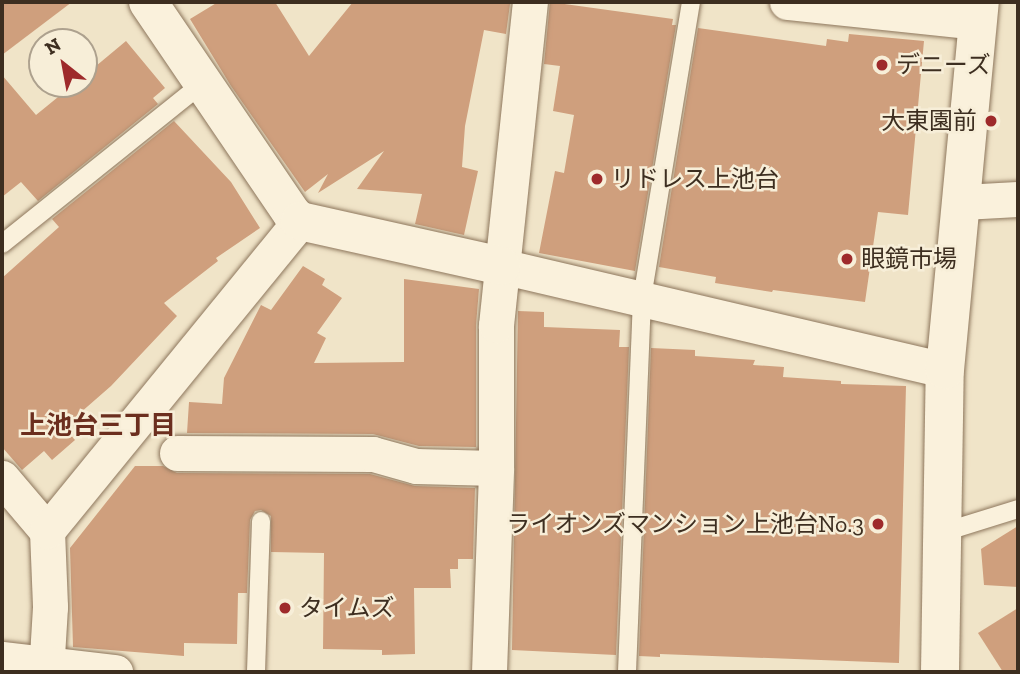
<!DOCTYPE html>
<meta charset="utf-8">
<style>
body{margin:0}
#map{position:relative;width:1020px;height:674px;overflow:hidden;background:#f0e4c8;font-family:"Zilla Slab","Noto Sans JP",serif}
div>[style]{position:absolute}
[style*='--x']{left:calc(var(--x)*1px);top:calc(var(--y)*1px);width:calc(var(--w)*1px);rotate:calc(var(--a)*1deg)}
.building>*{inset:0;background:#cf9f7d}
.roads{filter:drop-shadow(0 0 2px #8d765c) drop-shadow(0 0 2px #8d765c)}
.service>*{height:18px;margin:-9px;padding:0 9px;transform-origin:9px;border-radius:9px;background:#faf1dc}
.minor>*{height:35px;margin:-17.5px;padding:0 17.5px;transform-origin:17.5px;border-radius:17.5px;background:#faf1dc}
.tertiary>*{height:38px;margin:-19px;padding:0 19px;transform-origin:19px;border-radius:19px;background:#faf1dc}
.dots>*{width:19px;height:19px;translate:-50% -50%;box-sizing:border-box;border:4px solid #f7eed8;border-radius:50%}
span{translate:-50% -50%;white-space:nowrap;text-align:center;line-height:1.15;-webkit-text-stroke:5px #f7eed8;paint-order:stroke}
.poi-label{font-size:24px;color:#3d2e20}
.left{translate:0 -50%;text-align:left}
.right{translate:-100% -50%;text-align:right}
.neighbourhood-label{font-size:26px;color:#6b2e1e;font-weight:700}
.frame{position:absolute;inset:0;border:4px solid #3d2e20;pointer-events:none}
.north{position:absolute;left:28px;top:28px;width:70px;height:70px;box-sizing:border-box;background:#f7eed8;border:2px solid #ada18e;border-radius:50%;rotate:329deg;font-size:19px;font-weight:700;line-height:28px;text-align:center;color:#3d2e20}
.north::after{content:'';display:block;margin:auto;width:24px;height:32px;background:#9e2a2b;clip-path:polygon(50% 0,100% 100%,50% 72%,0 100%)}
</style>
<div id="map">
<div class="building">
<i style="clip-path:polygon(2px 2px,72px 2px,2px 55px)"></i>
<i style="clip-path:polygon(218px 2px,275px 2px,309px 56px,353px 2px,510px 4px,506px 34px,484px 30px,465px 126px,462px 167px,478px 171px,464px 235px,415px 224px,422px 194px,357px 189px,384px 151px,318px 193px,328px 174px,305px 192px,231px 86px,190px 19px)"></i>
<i style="clip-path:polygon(550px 2px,673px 19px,672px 25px,676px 25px,635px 271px,539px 253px,555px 171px,564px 173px,574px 115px,553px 111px,560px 66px,544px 64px)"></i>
<i style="clip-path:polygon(698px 28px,826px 46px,827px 39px,848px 42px,849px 34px,924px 41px,908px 215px,878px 212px,865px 302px,773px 290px,772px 292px,715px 283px,716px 277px,659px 267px)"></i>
<i style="clip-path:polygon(126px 41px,165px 88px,153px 98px,158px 104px,38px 201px,21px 182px,2px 197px,2px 75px,36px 115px,74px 84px,84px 84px,84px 76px)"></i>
<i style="clip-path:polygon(174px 121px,231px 182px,260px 228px,216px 258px,218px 261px,164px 303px,177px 316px,111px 386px,64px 427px,75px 440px,52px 460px,44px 451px,22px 470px,2px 447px,2px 278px,59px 227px,52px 219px)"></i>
<i style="clip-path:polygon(303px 266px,325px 279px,322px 285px,342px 298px,317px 333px,326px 338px,314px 363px,404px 362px,404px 279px,479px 289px,476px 325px,476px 447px,419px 446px,373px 434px,187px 433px,189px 402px,222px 404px,224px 378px,261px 305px,271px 310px)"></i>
<i style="clip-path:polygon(518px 311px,544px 312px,544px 327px,620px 330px,619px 347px,629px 347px,616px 655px,512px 650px)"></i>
<i style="clip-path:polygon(651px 348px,695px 350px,695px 356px,755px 360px,753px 365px,784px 367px,783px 377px,841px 381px,841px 384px,906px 386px,899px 663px,660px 654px,660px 657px,639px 656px)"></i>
<i style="clip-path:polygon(135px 466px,163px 466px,177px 473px,370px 474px,415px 486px,475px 488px,473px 559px,458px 559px,458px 569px,450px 569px,451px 588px,414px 588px,415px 654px,382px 655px,382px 650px,323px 649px,324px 553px,271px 552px,271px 516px,261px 510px,255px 511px,250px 520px,247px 593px,238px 593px,237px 644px,184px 643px,184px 656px,73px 647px,70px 548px)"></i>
<i style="clip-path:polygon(1018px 526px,1018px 587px,984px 585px,981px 549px)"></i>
<i style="clip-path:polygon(1018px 608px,1018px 672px,1003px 672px,978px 633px)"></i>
</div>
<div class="roads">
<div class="service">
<i style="--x:2;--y:244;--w:258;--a:-38.7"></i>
<i style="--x:941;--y:533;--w:81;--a:-17.3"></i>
<i style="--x:256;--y:672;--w:151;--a:-88.1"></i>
<i style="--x:627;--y:672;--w:374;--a:-87.7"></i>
<i style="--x:642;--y:298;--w:300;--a:-80.6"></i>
</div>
<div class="minor">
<i style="--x:787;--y:2;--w:192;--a:6"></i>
<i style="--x:962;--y:202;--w:56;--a:-3.1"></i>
<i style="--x:501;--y:266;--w:456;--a:13.2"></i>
<i style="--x:177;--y:453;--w:196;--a:0.3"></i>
<i style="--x:373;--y:454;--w:45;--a:15.6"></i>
<i style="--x:416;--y:466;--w:80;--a:1.4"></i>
<i style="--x:2;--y:478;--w:70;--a:49.7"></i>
<i style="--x:47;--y:531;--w:76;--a:87.7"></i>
<i style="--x:50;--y:607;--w:65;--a:93.5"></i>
<i style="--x:47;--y:531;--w:400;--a:-50.8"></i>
<i style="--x:2;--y:659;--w:114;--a:6.6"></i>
<i style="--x:489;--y:672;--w:204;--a:-88"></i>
<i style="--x:496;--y:468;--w:143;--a:-90"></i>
<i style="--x:496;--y:325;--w:325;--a:-84"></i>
</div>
<div class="tertiary">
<i style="--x:148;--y:2;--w:256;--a:55.8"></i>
<i style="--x:292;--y:214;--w:11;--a:41"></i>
<i style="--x:300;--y:221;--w:206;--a:12.6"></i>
<i style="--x:940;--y:672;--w:302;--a:-89.1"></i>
<i style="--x:945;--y:370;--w:370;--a:-84.6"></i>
</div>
</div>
<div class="dots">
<i style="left:882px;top:65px;background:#9e2a2b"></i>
<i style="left:991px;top:121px;background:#9e2a2b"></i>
<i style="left:597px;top:179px;background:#9e2a2b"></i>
<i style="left:847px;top:259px;background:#9e2a2b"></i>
<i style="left:878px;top:524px;background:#9e2a2b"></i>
<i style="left:285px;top:608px;background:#9e2a2b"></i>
</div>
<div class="poi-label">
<span class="left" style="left:896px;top:65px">デニーズ</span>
<span class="right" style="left:977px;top:121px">大東園前</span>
<span class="left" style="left:611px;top:179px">リドレス上池台</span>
<span class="left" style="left:861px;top:259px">眼鏡市場</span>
<span class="right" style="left:864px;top:524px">ライオンズマンション上池台No.3</span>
<span class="left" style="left:299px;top:608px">タイムズ</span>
</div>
<div class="neighbourhood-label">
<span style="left:98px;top:426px">上池台三丁目</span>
</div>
<div class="frame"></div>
<div class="north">N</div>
</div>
